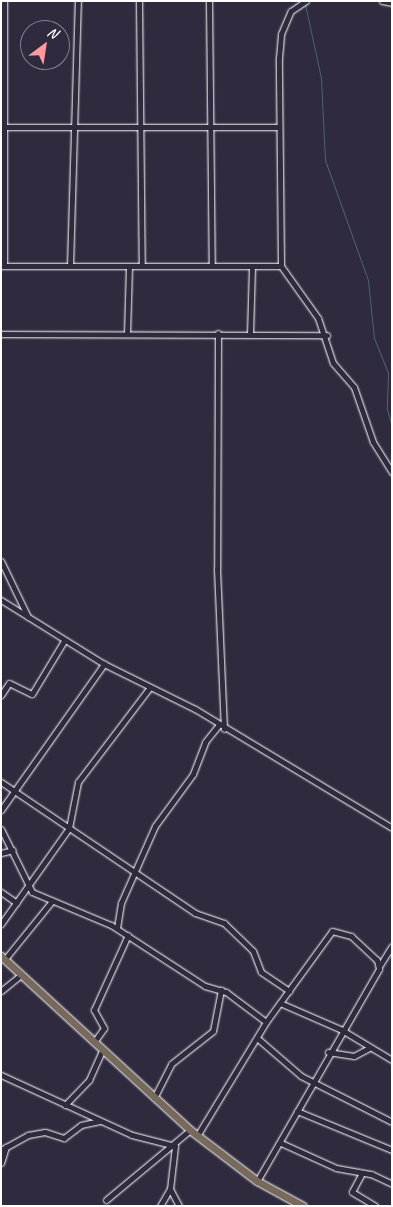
<!DOCTYPE html>
<style>
body{margin:0}
#map{position:relative;width:393px;height:1207px;overflow:hidden;background:#2f2a3d;font-family:Caveat,sans-serif}
div>[style]{position:absolute}
[style*='--x']{left:calc(var(--x)*1px);top:calc(var(--y)*1px);width:calc(var(--w)*1px);rotate:calc(var(--a)*1deg)}
.stream>*{height:1px;margin:-0.5px;padding:0 0.5px;transform-origin:0.5px;border-radius:0.5px;background:#4b6474}
.roads{filter:drop-shadow(0 0 1px #fff) drop-shadow(0 0 1px #fff)}
.minor>*{height:5px;margin:-2.5px;padding:0 2.5px;transform-origin:2.5px;border-radius:2.5px;background:#2f2a3d}
.major>*{height:7px;margin:-3.5px;padding:0 3.5px;transform-origin:3.5px;border-radius:3.5px;background:#77695c}
span{translate:-50% -50%;white-space:nowrap;text-align:center;line-height:1.15;-webkit-text-stroke:4px #2f2a3d;paint-order:stroke}
.frame{position:absolute;inset:0;border:2px solid #fff;pointer-events:none}
.north{position:absolute;left:20px;top:20px;width:50px;height:50px;box-sizing:border-box;background:#2f2a3d;border:1px solid #827f8b;border-radius:50%;rotate:31deg;font-size:14px;font-weight:700;line-height:20px;text-align:center;color:#fff}
.north::after{content:'';display:block;margin:auto;width:18px;height:22px;background:#ff9aa2;clip-path:polygon(50% 0,100% 100%,50% 72%,0 100%)}
</style>
<div id="map">
<div class="stream">
<i style="--x:305;--y:4;--w:76;--a:77.8"></i>
<i style="--x:321;--y:78;--w:82;--a:87.2"></i>
<i style="--x:325;--y:160;--w:127;--a:70.3"></i>
<i style="--x:368;--y:280;--w:58;--a:84.1"></i>
<i style="--x:374;--y:338;--w:38;--a:68"></i>
<i style="--x:388;--y:373;--w:36;--a:92"></i>
<i style="--x:387;--y:409;--w:19;--a:74"></i>
</div>
<div class="roads">
<div class="minor">
<i style="--x:4;--y:1;--w:265;--a:90"></i>
<i style="--x:139;--y:1;--w:265;--a:89.4"></i>
<i style="--x:209;--y:1;--w:265;--a:89.4"></i>
<i style="--x:382;--y:1;--w:10;--a:11"></i>
<i style="--x:1;--y:127;--w:278;--a:0"></i>
<i style="--x:1;--y:266;--w:280;--a:0"></i>
<i style="--x:281;--y:266;--w:208;--a:-90.6"></i>
<i style="--x:279;--y:58;--w:24;--a:-85"></i>
<i style="--x:281;--y:34;--w:25;--a:-67"></i>
<i style="--x:291;--y:11;--w:18;--a:-34"></i>
<i style="--x:70;--y:266;--w:265;--a:-88.3"></i>
<i style="--x:281;--y:266;--w:64;--a:54.6"></i>
<i style="--x:318;--y:318;--w:47;--a:71.6"></i>
<i style="--x:333;--y:363;--w:32;--a:49"></i>
<i style="--x:354;--y:387;--w:58;--a:70.9"></i>
<i style="--x:373;--y:442;--w:36;--a:58"></i>
<i style="--x:218;--y:333;--w:236;--a:90.2"></i>
<i style="--x:217;--y:569;--w:160;--a:87.5"></i>
<i style="--x:1;--y:334;--w:326;--a:0.2"></i>
<i style="--x:127;--y:334;--w:68;--a:-88.3"></i>
<i style="--x:250;--y:334;--w:68;--a:-88.3"></i>
<i style="--x:1;--y:561;--w:62;--a:64.3"></i>
<i style="--x:1;--y:600;--w:121;--a:31.9"></i>
<i style="--x:104;--y:664;--w:102;--a:26.3"></i>
<i style="--x:195;--y:709;--w:230;--a:31.1"></i>
<i style="--x:1;--y:695;--w:14;--a:-56"></i>
<i style="--x:9;--y:683;--w:25;--a:26"></i>
<i style="--x:32;--y:694;--w:62;--a:-58.9"></i>
<i style="--x:1;--y:782;--w:234;--a:34"></i>
<i style="--x:195;--y:913;--w:31;--a:19"></i>
<i style="--x:224;--y:923;--w:40;--a:44"></i>
<i style="--x:253;--y:951;--w:22;--a:69"></i>
<i style="--x:261;--y:972;--w:34;--a:34"></i>
<i style="--x:1;--y:810;--w:179;--a:-54.8"></i>
<i style="--x:1;--y:829;--w:70;--a:63.8"></i>
<i style="--x:32;--y:892;--w:86;--a:22.7"></i>
<i style="--x:111;--y:925;--w:112;--a:33"></i>
<i style="--x:205;--y:986;--w:22;--a:16"></i>
<i style="--x:226;--y:992;--w:50;--a:36.9"></i>
<i style="--x:1;--y:853;--w:12;--a:-14"></i>
<i style="--x:1;--y:892;--w:19;--a:35"></i>
<i style="--x:1;--y:924;--w:118;--a:-54.7"></i>
<i style="--x:69;--y:828;--w:47;--a:-78.9"></i>
<i style="--x:78;--y:782;--w:119;--a:-52.8"></i>
<i style="--x:117;--y:928;--w:25;--a:-81"></i>
<i style="--x:121;--y:903;--w:84;--a:-66.2"></i>
<i style="--x:155;--y:826;--w:64;--a:-53.8"></i>
<i style="--x:193;--y:774;--w:34;--a:-69"></i>
<i style="--x:205;--y:742;--w:21;--a:-51"></i>
<i style="--x:5;--y:959;--w:75;--a:-51"></i>
<i style="--x:380;--y:965;--w:22;--a:-58"></i>
<i style="--x:1;--y:991;--w:26;--a:-39"></i>
<i style="--x:280;--y:1003;--w:68;--a:23.5"></i>
<i style="--x:342;--y:1030;--w:58;--a:31"></i>
<i style="--x:257;--y:1038;--w:58;--a:40.8"></i>
<i style="--x:301;--y:1076;--w:102;--a:26.8"></i>
<i style="--x:94;--y:1042;--w:17;--a:-54"></i>
<i style="--x:104;--y:1028;--w:21;--a:-119"></i>
<i style="--x:94;--y:1010;--w:82;--a:-65.6"></i>
<i style="--x:328;--y:1052;--w:26;--a:9"></i>
<i style="--x:354;--y:1056;--w:17;--a:-28"></i>
<i style="--x:1;--y:1075;--w:144;--a:24.6"></i>
<i style="--x:132;--y:1135;--w:44;--a:14.3"></i>
<i style="--x:175;--y:1146;--w:43;--a:96.6"></i>
<i style="--x:170;--y:1189;--w:19;--a:62"></i>
<i style="--x:154;--y:1098;--w:38;--a:-63"></i>
<i style="--x:171;--y:1064;--w:53;--a:-38.2"></i>
<i style="--x:213;--y:1031;--w:42;--a:-79"></i>
<i style="--x:65;--y:1105;--w:35;--a:-46"></i>
<i style="--x:89;--y:1080;--w:34;--a:-66"></i>
<i style="--x:297;--y:1111;--w:103;--a:22.3"></i>
<i style="--x:197;--y:1136;--w:133;--a:-58.8"></i>
<i style="--x:266;--y:1022;--w:112;--a:-54"></i>
<i style="--x:332;--y:931;--w:20;--a:15"></i>
<i style="--x:351;--y:936;--w:35;--a:43"></i>
<i style="--x:377;--y:960;--w:9;--a:77"></i>
<i style="--x:379;--y:969;--w:245;--a:119.9"></i>
<i style="--x:281;--y:1143;--w:60;--a:24.4"></i>
<i style="--x:336;--y:1168;--w:36;--a:10"></i>
<i style="--x:371;--y:1174;--w:23;--a:25"></i>
<i style="--x:1;--y:1150;--w:31;--a:-29"></i>
<i style="--x:28;--y:1135;--w:17;--a:-10"></i>
<i style="--x:45;--y:1132;--w:20;--a:18"></i>
<i style="--x:64;--y:1138;--w:21;--a:-37"></i>
<i style="--x:81;--y:1125;--w:19;--a:-12"></i>
<i style="--x:1;--y:1163;--w:17;--a:-73"></i>
<i style="--x:362;--y:1173;--w:21;--a:118"></i>
<i style="--x:352;--y:1192;--w:27;--a:31"></i>
<i style="--x:106;--y:1200;--w:109;--a:-39.8"></i>
<i style="--x:160;--y:1206;--w:20;--a:-60"></i>
</div>
<div class="major">
<i style="--x:1;--y:956;--w:257;--a:42.6"></i>
<i style="--x:190;--y:1130;--w:84;--a:37.3"></i>
<i style="--x:257;--y:1181;--w:52;--a:28.5"></i>
</div>
</div>
<div class="frame"></div>
<div class="north">N</div>
</div>
